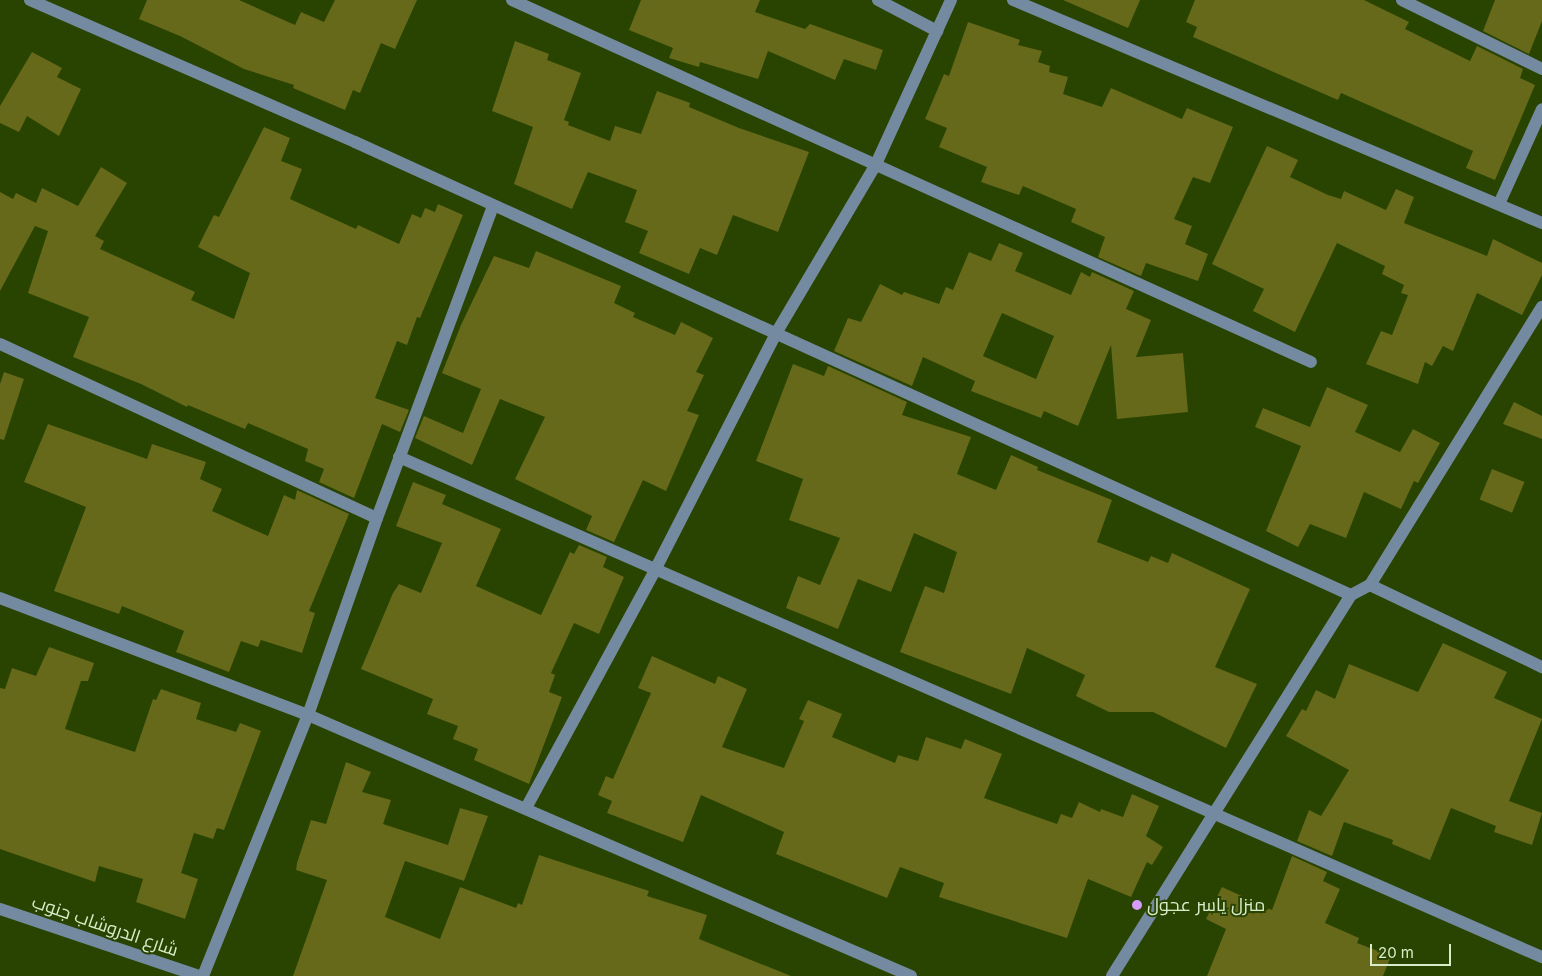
<!DOCTYPE html>
<meta charset="utf-8">
<style>
body{margin:0}
#map{position:relative;width:1542px;height:976px;overflow:hidden;background:#284400;font-family:Inter,Cairo,sans-serif}
div>[style]{position:absolute}
[style*='--x']{left:calc(var(--x)*1px);top:calc(var(--y)*1px);width:calc(var(--w)*1px);rotate:calc(var(--a)*1deg)}
.building>*{inset:0;background:#66681a;transform-origin:0 0}
.minor>*{height:12px;margin:-6px;padding:0 6px;transform-origin:6px;border-radius:6px;background:#748aa1}
.dots>*{width:14px;height:14px;translate:-50% -50%;box-sizing:border-box;border:2px solid #284400;border-radius:50%}
span{translate:-50% -50%;white-space:nowrap;text-align:center;line-height:1.15;-webkit-text-stroke:4px #284400;paint-order:stroke}
.poi-label{font-size:18px;color:#d9ecca}
.left{translate:0 -50%;text-align:left}
.street-label{font-size:18px;color:#d9ecca}
.scale{position:absolute;left:1370px;top:944px;width:81px;height:22px;box-sizing:border-box;border:2px solid #d9ecca;border-top:0;padding-left:6px;font-size:15px;line-height:18px;white-space:nowrap;color:#d9ecca;-webkit-text-stroke:4px #284400;paint-order:stroke}
</style>
<div id="map">
<div class="building">
<i style="clip-path:polygon(147px 0,239px 0,295px 25px,301px 12px,324px 22px,335px 0,417px 0,395px 49px,381px 43px,360px 93px,353px 90px,345px 110px,293px 88px,294px 85px,244px 69px,180px 36px,139px 19px)"></i>
<i style="clip-path:polygon(641px 0,760px 0,755px 12px,805px 29px,810px 24px,883px 50px,876px 70px,844px 59px,835px 80px,768px 51px,758px 79px,700px 62px,699px 67px,669px 58px,673px 48px,629px 30px)"></i>
<i style="clip-path:polygon(1063px 0,1140px 0,1128px 28px)"></i>
<i style="clip-path:polygon(1195px 0,1364px 0,1409px 22px,1405px 29px,1470px 61px,1477px 46px,1523px 69px,1520px 78px,1535px 85px,1495px 180px,1466px 168px,1473px 151px,1341px 93px,1338px 100px,1193px 37px,1197px 27px,1186px 22px)"></i>
<i style="clip-path:polygon(1495px 0,1542px 0,1542px 21px,1529px 54px,1483px 31px)"></i>
<i style="clip-path:polygon(968px 22px,1020px 40px,1018px 45px,1042px 51px,1038px 62px,1050px 66px,1049px 72px,1068px 77px,1063px 94px,1102px 107px,1111px 88px,1182px 119px,1187px 108px,1233px 127px,1210px 183px,1193px 177px,1174px 219px,1192px 226px,1185px 244px,1208px 254px,1198px 281px,1146px 263px,1141px 276px,1098px 257px,1105px 237px,1071px 222px,1076px 209px,1023px 186px,1019px 195px,981px 182px,987px 167px,939px 147px,947px 128px,925px 119px,944px 74px,949px 76px)"></i>
<i style="clip-path:polygon(515px 41px,549px 54px,547px 60px,581px 73px,564px 120px,569px 122px,568px 125px,610px 141px,615px 126px,641px 134px,657px 91px,690px 103px,689px 107px,739px 128px,809px 152px,778px 232px,733px 215px,717px 255px,700px 248px,689px 274px,639px 253px,648px 231px,625px 222px,637px 190px,588px 172px,572px 209px,514px 184px,533px 127px,492px 111px)"></i>
<i style="clip-path:polygon(32px 52px,62px 68px,57px 77px,81px 89px,59px 136px,27px 116px,19px 132px,0 123px,0 106px)"></i>
<i style="clip-path:polygon(264px 127px,290px 138px,281px 161px,302px 169px,290px 199px,356px 229px,358px 225px,399px 244px,412px 214px,421px 218px,425px 208px,435px 212px,438px 204px,463px 215px,420px 318px,417px 317px,407px 345px,397px 341px,375px 398px,409px 410px,400px 432px,382px 424px,354px 498px,319px 482px,324px 469px,305px 461px,308px 449px,248px 423px,245px 429px,188px 405px,187px 407px,141px 384px,73px 357px,89px 317px,28px 293px,48px 231px,35px 226px,0 291px,0 192px,13px 199px,16px 193px,36px 203px,42px 188px,78px 206px,101px 167px,127px 183px,95px 236px,104px 241px,100px 249px,195px 292px,191px 300px,234px 319px,250px 273px,198px 247px,214px 215px,219px 217px)"></i>
<i style="clip-path:polygon(1267px 146px,1298px 160px,1290px 177px,1328px 195px,1341px 199px,1344px 191px,1386px 210px,1396px 189px,1414px 197px,1404px 223px,1487px 256px,1493px 239px,1542px 263px,1542px 275px,1522px 315px,1477px 293px,1453px 351px,1443px 346px,1432px 366px,1425px 362px,1418px 384px,1366px 364px,1381px 331px,1392px 335px,1408px 295px,1401px 293px,1404px 285px,1382px 274px,1385px 266px,1337px 243px,1295px 332px,1253px 311px,1264px 289px,1212px 264px)"></i>
<i style="clip-path:polygon(evenodd,999px 243px,1023px 253px,1015px 271px,1071px 295px,1081px 272px,1090px 277px,1092px 272px,1134px 291px,1126px 309px,1151px 320px,1136px 357px,1183px 353px,1188px 412px,1117px 419px,1111px 345px,1078px 426px,1044px 411px,1041px 418px,971px 391px,975px 381px,923px 357px,912px 386px,834px 351px,848px 318px,861px 322px,880px 284px,902px 295px,904px 292px,939px 304px,946px 287px,953px 290px,969px 252px,991px 261px,999px 243px,1002px 313px,1054px 336px,1036px 379px,983px 356px,1002px 313px)"></i>
<i style="clip-path:polygon(536px 251px,621px 286px,614px 303px,635px 313px,633px 317px,675px 335px,681px 322px,713px 338px,696px 372px,704px 375px,687px 411px,699px 415px,666px 491px,643px 480px,614px 542px,586px 530px,592px 516px,515px 479px,545px 417px,500px 399px,472px 465px,415px 438px,424px 416px,463px 433px,481px 389px,442px 373px,461px 325px,494px 256px,529px 268px)"></i>
<i style="clip-path:polygon(793px 364px,824px 376px,828px 366px,907px 402px,902px 415px,971px 437px,957px 474px,996px 490px,1011px 455px,1038px 467px,1037px 470px,1112px 500px,1097px 542px,1148px 562px,1151px 556px,1168px 563px,1172px 553px,1250px 589px,1215px 667px,1257px 684px,1226px 748px,1153px 712px,1109px 712px,1076px 696px,1085px 675px,1027px 648px,1011px 694px,900px 652px,925px 586px,944px 593px,957px 552px,914px 533px,891px 592px,858px 579px,838px 629px,786px 608px,798px 576px,820px 585px,840px 538px,789px 520px,803px 479px,756px 461px)"></i>
<i style="clip-path:polygon(4px 372px,24px 379px,4px 440px,0 439px,0 384px)"></i>
<i style="clip-path:polygon(1327px 387px,1368px 405px,1355px 432px,1400px 452px,1413px 429px,1440px 443px,1418px 483px,1414px 481px,1401px 509px,1364px 492px,1346px 538px,1310px 524px,1298px 547px,1266px 531px,1301px 446px,1255px 427px,1263px 408px,1310px 427px)"></i>
<i style="clip-path:polygon(1514px 402px,1542px 416px,1542px 439px,1503px 424px)"></i>
<i style="clip-path:polygon(48px 424px,147px 459px,152px 444px,206px 462px,200px 479px,222px 489px,212px 511px,268px 536px,284px 495px,295px 500px,297px 490px,349px 514px,309px 611px,315px 613px,302px 653px,261px 640px,258px 647px,241px 641px,229px 672px,176px 652px,184px 631px,122px 606px,119px 614px,54px 591px,86px 507px,24px 482px)"></i>
<i style="left:1492px;top:469px;width:35px;height:33px;rotate:22deg"></i>
<i style="clip-path:polygon(413px 482px,446px 495px,442px 504px,501px 529px,476px 586px,541px 615px,570px 552px,574px 554px,579px 545px,607px 557px,603px 567px,624px 577px,599px 634px,574px 623px,551px 673px,555px 675px,549px 692px,562px 697px,529px 784px,474px 760px,478px 749px,453px 739px,458px 726px,427px 714px,433px 699px,361px 669px,393px 593px,399px 584px,421px 593px,442px 543px,396px 526px)"></i>
<i style="clip-path:polygon(1443px 643px,1507px 672px,1494px 698px,1542px 719px,1509px 801px,1542px 813px,1532px 845px,1494px 832px,1496px 826px,1451px 808px,1430px 860px,1392px 844px,1393px 840px,1344px 822px,1332px 856px,1297px 841px,1309px 810px,1321px 816px,1349px 770px,1286px 736px,1302px 709px,1306px 711px,1316px 690px,1335px 699px,1349px 664px,1418px 692px)"></i>
<i style="clip-path:polygon(49px 647px,94px 663px,88px 681px,81px 681px,65px 729px,135px 752px,153px 699px,156px 700px,161px 689px,201px 703px,196px 719px,236px 732px,240px 723px,261px 731px,224px 830px,217px 828px,213px 839px,194px 833px,181px 873px,198px 879px,185px 919px,136px 902px,143px 879px,99px 866px,95px 882px,0 849px,0 688px,5px 689px,12px 668px,36px 676px)"></i>
<i style="clip-path:polygon(652px 656px,715px 684px,718px 676px,747px 689px,722px 747px,784px 768px,804px 721px,799px 719px,808px 700px,842px 714px,832px 737px,895px 763px,898px 755px,918px 761px,926px 737px,961px 749px,965px 739px,1002px 754px,984px 798px,1057px 824px,1061px 814px,1072px 818px,1079px 802px,1100px 812px,1101px 809px,1123px 817px,1132px 794px,1159px 806px,1146px 836px,1163px 847px,1152px 865px,1147px 862px,1131px 897px,1088px 879px,1067px 938px,939px 897px,944px 883px,900px 867px,887px 898px,776px 854px,784px 832px,701px 795px,683px 842px,607px 813px,612px 801px,598px 795px,606px 776px,613px 779px,651px 693px,638px 688px)"></i>
<i style="clip-path:polygon(346px 762px,371px 772px,362px 792px,391px 800px,383px 824px,448px 845px,460px 808px,488px 816px,464px 881px,405px 861px,385px 917px,440px 939px,460px 887px,516px 908px,518px 903px,522px 905px,539px 855px,649px 891px,647px 896px,707px 915px,699px 939px,791px 976px,293px 976px,327px 880px,296px 870px,297px 863px,311px 820px,326px 824px)"></i>
<i style="clip-path:polygon(1292px 856px,1327px 872px,1323px 881px,1340px 889px,1325px 923px,1359px 938px,1357px 943px,1391px 956px,1383px 976px,1207px 976px,1226px 929px,1206px 919px,1222px 887px,1272px 910px)"></i>
</div>
<div class="minor">
<i style="--x:30;--y:0;--w:355;--a:23.6"></i>
<i style="--x:355;--y:142;--w:1094;--a:24.46"></i>
<i style="--x:512;--y:0;--w:877;--a:24.37"></i>
<i style="--x:878;--y:0;--w:67;--a:27.7"></i>
<i style="--x:1013;--y:0;--w:574;--a:22.86"></i>
<i style="--x:1402;--y:0;--w:156;--a:26.2"></i>
<i style="--x:1499;--y:204;--w:104;--a:-65.6"></i>
<i style="--x:0;--y:344;--w:415;--a:24.8"></i>
<i style="--x:399;--y:457;--w:1248;--a:23.63"></i>
<i style="--x:1370;--y:585;--w:191;--a:25.5"></i>
<i style="--x:0;--y:598;--w:329;--a:20.8"></i>
<i style="--x:308;--y:715;--w:657;--a:23.4"></i>
<i style="--x:526;--y:808;--w:271;--a:-61.5"></i>
<i style="--x:655;--y:570;--w:264;--a:-62.9"></i>
<i style="--x:775;--y:335;--w:199;--a:-59.4"></i>
<i style="--x:876;--y:164;--w:180;--a:-65.4"></i>
<i style="--x:0;--y:909;--w:210;--a:18.6"></i>
<i style="--x:203;--y:976;--w:281;--a:-68.1"></i>
<i style="--x:308;--y:715;--w:209;--a:-70.7"></i>
<i style="--x:377;--y:518;--w:333;--a:-69.6"></i>
<i style="--x:1112;--y:976;--w:450;--a:-57.9"></i>
<i style="--x:1351;--y:595;--w:21;--a:-28"></i>
<i style="--x:1370;--y:585;--w:327;--a:-58.3"></i>
</div>
<div class="dots">
<i style="left:1137px;top:905px;background:#d59cfb"></i>
</div>
<div class="poi-label">
<span class="left" style="left:1147px;top:905px">منزل ياسر عجول</span>
</div>
<div class="street-label">
<span style="left:105px;top:926px;rotate:19deg">شارع الدروشاب جنوب</span>
</div>
<div class="scale">20 m</div>
</div>
